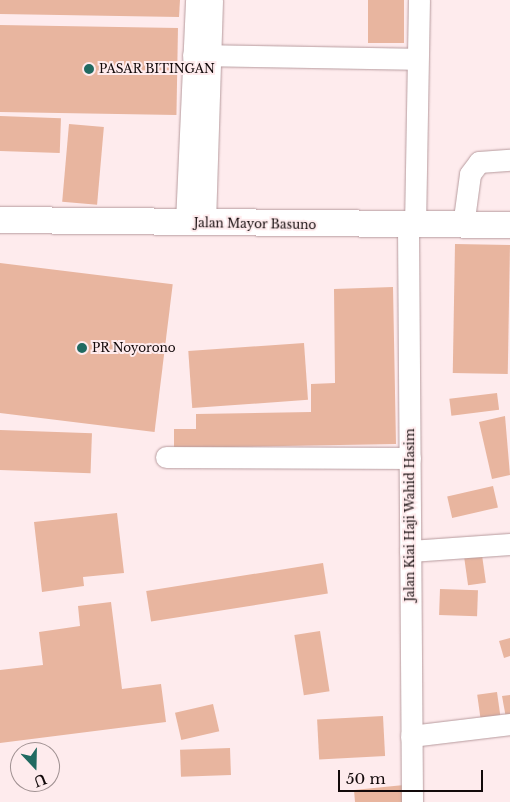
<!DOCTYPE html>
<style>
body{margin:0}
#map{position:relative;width:510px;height:802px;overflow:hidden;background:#feebed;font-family:"Libre Baskerville",serif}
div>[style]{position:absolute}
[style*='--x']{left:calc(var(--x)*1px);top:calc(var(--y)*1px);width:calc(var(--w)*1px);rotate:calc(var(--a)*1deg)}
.building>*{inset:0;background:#e8b59f;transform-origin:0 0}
.roads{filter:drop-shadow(0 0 1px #b79b9e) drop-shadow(0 0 1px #b79b9e)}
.minor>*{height:21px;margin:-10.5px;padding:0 10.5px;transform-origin:10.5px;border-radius:10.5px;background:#fff}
.major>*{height:26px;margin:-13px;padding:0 13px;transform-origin:13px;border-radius:13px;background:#fff}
.dots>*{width:14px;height:14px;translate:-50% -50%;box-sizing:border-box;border:2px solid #feebed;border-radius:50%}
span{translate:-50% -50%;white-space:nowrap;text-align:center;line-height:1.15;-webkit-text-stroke:4px #feebed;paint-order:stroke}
.poi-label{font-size:12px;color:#12090a}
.left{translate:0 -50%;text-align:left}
.street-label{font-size:12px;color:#12090a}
.north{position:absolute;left:10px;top:742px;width:50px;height:50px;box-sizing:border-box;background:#feebed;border:1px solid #a09192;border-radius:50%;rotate:159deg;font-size:14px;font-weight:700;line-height:20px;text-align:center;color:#12090a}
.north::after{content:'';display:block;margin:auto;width:18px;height:22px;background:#216a61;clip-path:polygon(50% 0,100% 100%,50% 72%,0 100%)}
.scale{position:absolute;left:338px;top:770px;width:145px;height:22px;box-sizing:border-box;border:2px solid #12090a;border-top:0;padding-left:6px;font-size:15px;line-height:18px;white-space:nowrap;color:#12090a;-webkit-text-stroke:4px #feebed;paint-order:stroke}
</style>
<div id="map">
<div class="building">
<i style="clip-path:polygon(0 0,180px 0,179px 17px,0 14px)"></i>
<i style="left:368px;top:0;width:36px;height:43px"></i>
<i style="left:0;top:25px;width:178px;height:87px;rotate:1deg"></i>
<i style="left:0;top:116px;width:61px;height:35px;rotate:2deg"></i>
<i style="left:69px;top:124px;width:35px;height:78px;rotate:5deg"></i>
<i style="left:455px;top:244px;width:55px;height:129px;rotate:1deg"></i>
<i style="left:0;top:263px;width:174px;height:149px;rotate:7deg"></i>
<i style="clip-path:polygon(393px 287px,396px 444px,174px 448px,174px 429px,196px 429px,196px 414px,311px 412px,311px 384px,335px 383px,334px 289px)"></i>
<i style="left:304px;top:343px;width:57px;height:116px;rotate:86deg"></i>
<i style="left:497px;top:393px;width:17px;height:48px;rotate:83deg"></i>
<i style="clip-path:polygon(505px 416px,510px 475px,492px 479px,479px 422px)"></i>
<i style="left:0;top:430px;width:92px;height:40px;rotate:2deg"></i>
<i style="left:493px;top:486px;width:22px;height:47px;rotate:77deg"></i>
<i style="clip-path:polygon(117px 513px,124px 573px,83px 577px,84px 586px,42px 592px,34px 522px)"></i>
<i style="left:482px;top:555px;width:28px;height:18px;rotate:82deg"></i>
<i style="left:323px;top:563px;width:31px;height:179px;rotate:81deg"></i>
<i style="left:440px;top:589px;width:38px;height:26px;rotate:2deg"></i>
<i style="clip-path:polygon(111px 602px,122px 689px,161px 684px,166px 722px,0 743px,0 670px,43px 665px,39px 632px,80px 626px,78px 606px)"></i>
<i style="left:320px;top:631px;width:61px;height:26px;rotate:81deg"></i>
<i style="clip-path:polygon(510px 638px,510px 656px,504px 658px,499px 641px)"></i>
<i style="left:497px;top:692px;width:27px;height:20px;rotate:82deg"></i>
<i style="clip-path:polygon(510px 695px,510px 717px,506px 718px,502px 696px)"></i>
<i style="left:213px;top:704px;width:28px;height:39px;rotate:77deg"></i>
<i style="left:383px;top:716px;width:40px;height:66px;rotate:87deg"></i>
<i style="left:230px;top:748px;width:27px;height:50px;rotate:88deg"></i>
<i style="clip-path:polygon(404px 785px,405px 802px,355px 802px,354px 790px)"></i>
</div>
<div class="roads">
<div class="minor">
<i style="--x:193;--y:55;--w:223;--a:1"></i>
<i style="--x:186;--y:222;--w:222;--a:-87.4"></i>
<i style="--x:205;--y:223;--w:223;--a:-88.2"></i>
<i style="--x:463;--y:226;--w:52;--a:-82.3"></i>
<i style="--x:470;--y:174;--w:15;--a:-53"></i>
<i style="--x:479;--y:162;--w:31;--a:-4"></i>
<i style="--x:408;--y:227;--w:575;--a:89.6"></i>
<i style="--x:415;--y:227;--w:227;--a:-89"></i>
<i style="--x:166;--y:457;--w:244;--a:0.2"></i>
<i style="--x:410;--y:551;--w:100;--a:-4"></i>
<i style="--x:411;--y:736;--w:100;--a:-6.9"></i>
</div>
<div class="major">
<i style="--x:0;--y:220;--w:510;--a:0.56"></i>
</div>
</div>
<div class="dots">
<i style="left:89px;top:69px;background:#216a61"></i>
<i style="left:82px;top:348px;background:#216a61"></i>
</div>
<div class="poi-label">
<span class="left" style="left:99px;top:69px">PASAR BITINGAN</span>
<span class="left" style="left:92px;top:348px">PR Noyorono</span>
</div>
<div class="street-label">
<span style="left:255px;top:224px;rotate:1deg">Jalan Mayor Basuno</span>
<span style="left:410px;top:515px;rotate:-90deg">Jalan Kiai Haji Wahid Hasim</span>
</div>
<div class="north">U</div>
<div class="scale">50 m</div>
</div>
